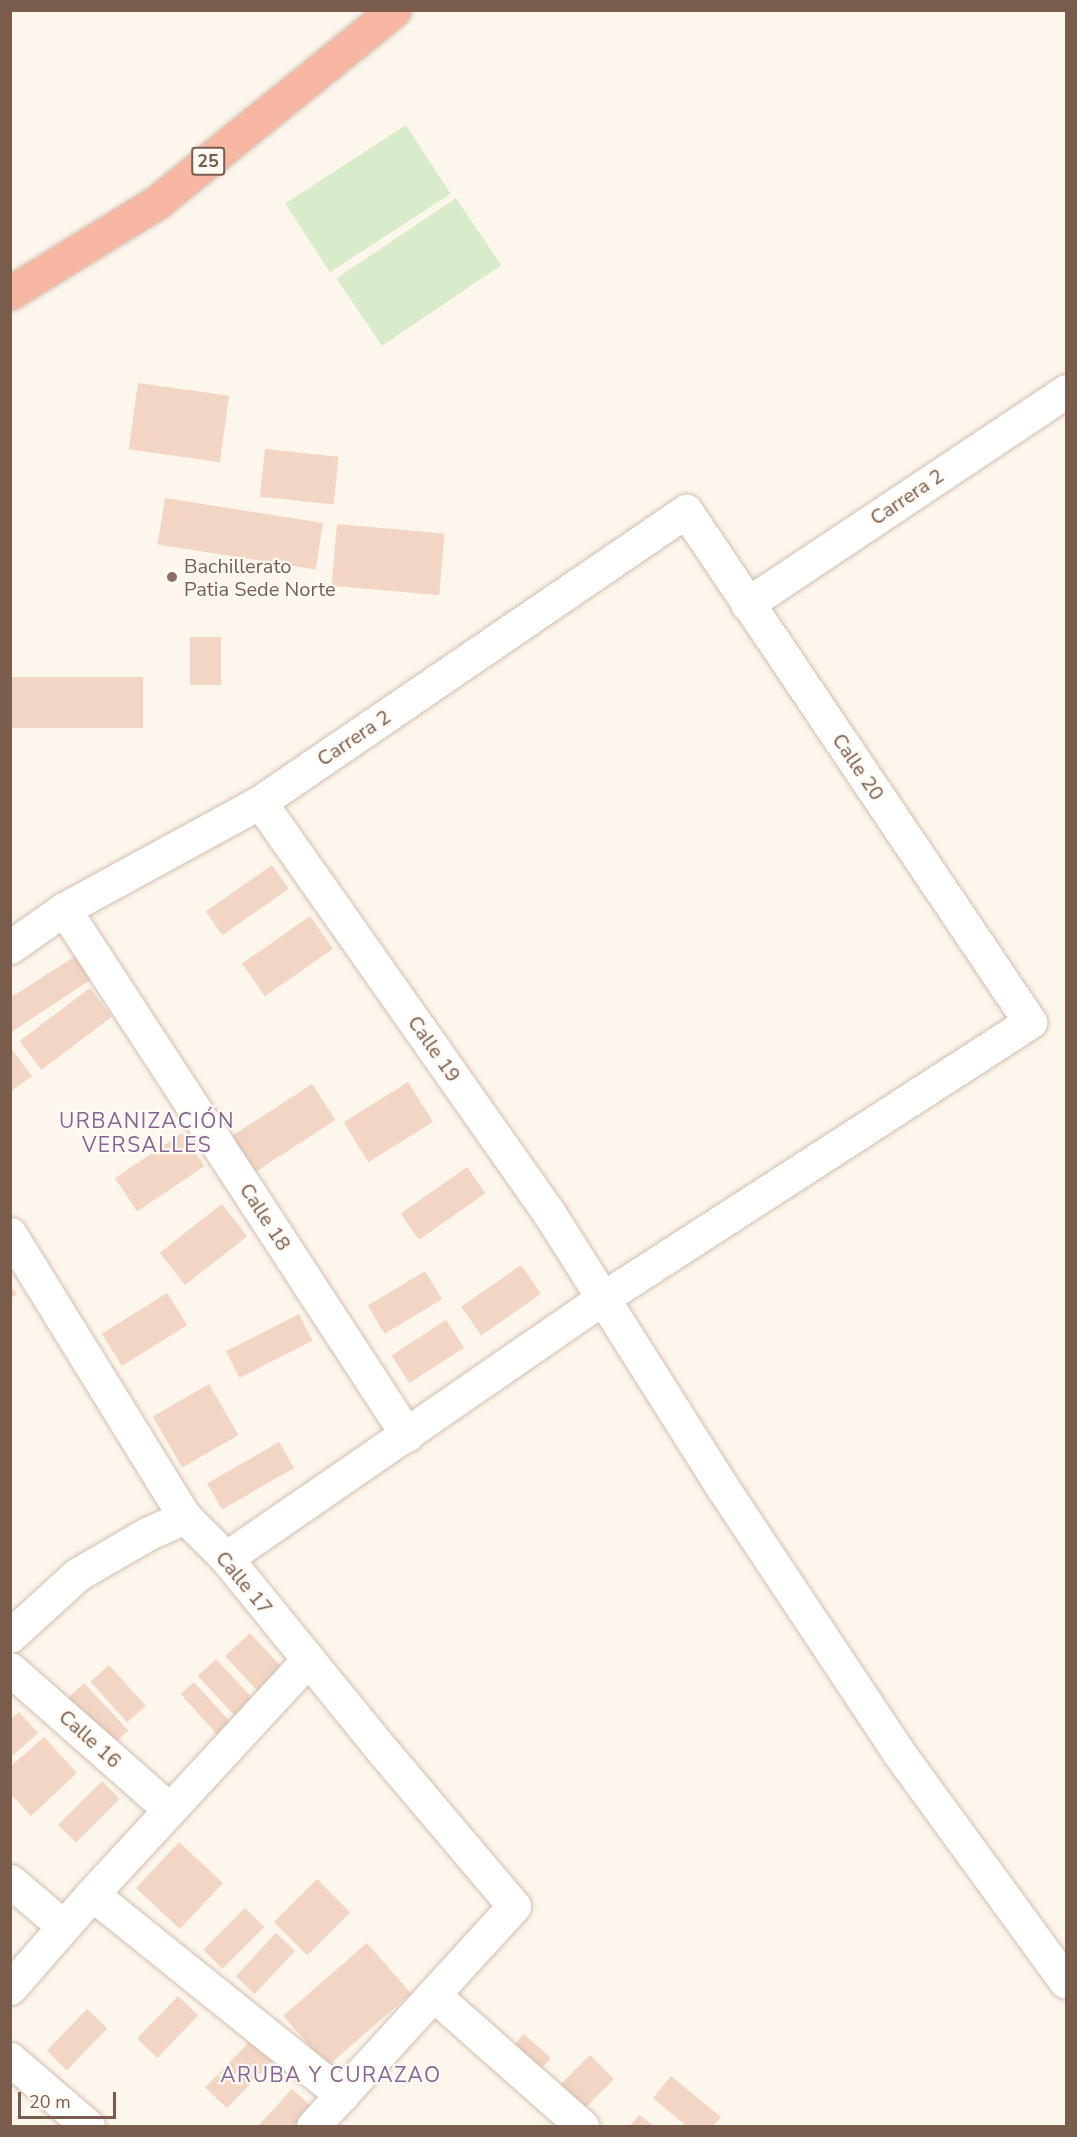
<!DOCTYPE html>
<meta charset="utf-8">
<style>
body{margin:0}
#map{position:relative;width:1077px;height:2137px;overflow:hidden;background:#fdf6ec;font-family:"Nunito Sans",sans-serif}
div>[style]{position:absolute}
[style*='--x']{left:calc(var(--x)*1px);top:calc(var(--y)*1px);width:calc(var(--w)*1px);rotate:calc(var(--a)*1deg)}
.green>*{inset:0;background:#d8ecc9;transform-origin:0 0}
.building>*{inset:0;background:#f3d5c3;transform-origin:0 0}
.roads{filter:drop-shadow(0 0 2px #d1beb0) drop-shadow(0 0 2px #d1beb0)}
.street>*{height:33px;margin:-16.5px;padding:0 16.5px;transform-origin:16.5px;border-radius:16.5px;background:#fff}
.highway>*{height:33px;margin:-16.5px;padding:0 16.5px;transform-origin:16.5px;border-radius:16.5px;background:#f7b7a3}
.dots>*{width:16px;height:16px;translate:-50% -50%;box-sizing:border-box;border:3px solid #fffaf3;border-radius:50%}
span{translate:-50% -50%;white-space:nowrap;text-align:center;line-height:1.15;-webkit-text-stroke:4.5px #fffaf3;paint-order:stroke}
.shield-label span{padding:2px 4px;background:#fffaf3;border:2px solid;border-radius:4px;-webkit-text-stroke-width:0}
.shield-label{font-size:18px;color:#7a5c4d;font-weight:700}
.street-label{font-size:20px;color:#7a5c4d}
.education-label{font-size:20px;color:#785e54}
.left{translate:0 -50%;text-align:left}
.neighbourhood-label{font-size:21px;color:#846695;letter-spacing:1.5px}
.frame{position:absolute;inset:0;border:12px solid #7a5c4d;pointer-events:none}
.scale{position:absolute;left:18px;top:2092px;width:98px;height:27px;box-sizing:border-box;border:3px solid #7a5c4d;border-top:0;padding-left:8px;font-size:18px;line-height:21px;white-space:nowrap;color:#7a5c4d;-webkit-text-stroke:4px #fffaf3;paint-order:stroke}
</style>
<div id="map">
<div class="green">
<i style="left:406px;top:125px;width:82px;height:144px;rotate:57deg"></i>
<i style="left:456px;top:198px;width:81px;height:144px;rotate:56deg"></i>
</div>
<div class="building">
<i style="left:138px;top:383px;width:92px;height:67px;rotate:8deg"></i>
<i style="left:265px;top:449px;width:74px;height:48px;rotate:6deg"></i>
<i style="left:165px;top:498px;width:160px;height:47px;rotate:9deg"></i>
<i style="left:337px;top:524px;width:108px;height:62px;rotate:5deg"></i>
<i style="left:190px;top:637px;width:31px;height:48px"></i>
<i style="left:143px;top:677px;width:51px;height:133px;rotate:90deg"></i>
<i style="left:272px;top:865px;width:29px;height:81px;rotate:55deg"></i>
<i style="left:310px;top:916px;width:40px;height:83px;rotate:55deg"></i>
<i style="clip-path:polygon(77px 955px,93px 978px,10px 1033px,10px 998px)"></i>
<i style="left:90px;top:988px;width:36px;height:88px;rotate:53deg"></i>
<i style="clip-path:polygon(10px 1047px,32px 1076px,10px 1092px)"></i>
<i style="left:408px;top:1082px;width:47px;height:76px;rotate:58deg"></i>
<i style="left:312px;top:1084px;width:43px;height:96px;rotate:57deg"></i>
<i style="left:182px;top:1133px;width:40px;height:81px;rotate:56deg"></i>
<i style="left:467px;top:1167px;width:32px;height:81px;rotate:55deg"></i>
<i style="left:222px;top:1204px;width:41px;height:79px;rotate:52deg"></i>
<i style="left:521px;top:1265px;width:35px;height:73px;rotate:55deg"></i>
<i style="left:425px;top:1271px;width:33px;height:67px;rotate:59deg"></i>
<i style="clip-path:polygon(10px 1285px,17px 1294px,10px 1299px)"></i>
<i style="left:167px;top:1293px;width:38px;height:77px;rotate:58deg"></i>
<i style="left:299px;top:1314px;width:30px;height:82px;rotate:63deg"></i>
<i style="left:446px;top:1320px;width:33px;height:65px;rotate:57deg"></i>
<i style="left:209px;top:1384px;width:59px;height:65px;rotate:60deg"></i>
<i style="left:279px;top:1442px;width:30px;height:83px;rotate:60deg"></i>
<i style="left:250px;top:1633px;width:54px;height:34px;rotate:47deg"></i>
<i style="left:216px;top:1659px;width:62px;height:25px;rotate:47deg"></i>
<i style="left:109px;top:1665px;width:55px;height:25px;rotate:48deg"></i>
<i style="left:194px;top:1682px;width:61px;height:18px;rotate:48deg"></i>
<i style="left:84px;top:1683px;width:65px;height:23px;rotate:47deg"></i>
<i style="clip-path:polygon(19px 1712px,38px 1733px,10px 1758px,10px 1720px)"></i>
<i style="clip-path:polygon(44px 1737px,77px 1773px,31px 1816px,10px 1793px,10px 1767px)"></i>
<i style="left:102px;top:1781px;width:25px;height:62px;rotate:45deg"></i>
<i style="left:179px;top:1842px;width:60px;height:63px;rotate:43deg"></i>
<i style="left:317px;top:1879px;width:47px;height:61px;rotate:45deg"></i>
<i style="left:245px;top:1908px;width:27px;height:59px;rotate:45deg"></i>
<i style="left:276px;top:1933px;width:26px;height:59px;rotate:43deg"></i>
<i style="left:367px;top:1943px;width:67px;height:111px;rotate:49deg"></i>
<i style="left:178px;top:1996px;width:28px;height:59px;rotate:44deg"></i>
<i style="left:87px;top:2009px;width:28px;height:58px;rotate:44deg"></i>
<i style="left:524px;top:2034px;width:36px;height:23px;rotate:42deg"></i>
<i style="left:251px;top:2040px;width:30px;height:66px;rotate:44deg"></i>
<i style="left:590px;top:2055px;width:34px;height:50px;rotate:45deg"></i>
<i style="clip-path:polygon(671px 2076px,721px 2117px,713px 2126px,686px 2126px,653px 2098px)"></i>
<i style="clip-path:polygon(292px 2089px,317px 2111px,303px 2126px,258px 2126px)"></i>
<i style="clip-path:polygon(639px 2115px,654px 2126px,630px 2126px)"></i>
</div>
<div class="roads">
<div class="street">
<i style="--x:747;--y:604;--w:384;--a:-33.7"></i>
<i style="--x:260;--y:802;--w:502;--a:54.89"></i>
<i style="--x:549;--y:1213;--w:325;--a:57.7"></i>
<i style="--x:723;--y:1488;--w:318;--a:56.4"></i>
<i style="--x:899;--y:1753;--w:283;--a:53.9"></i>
<i style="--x:64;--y:909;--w:628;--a:56.89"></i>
<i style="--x:10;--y:947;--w:66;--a:-35.1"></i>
<i style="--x:64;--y:909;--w:223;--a:-28.6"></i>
<i style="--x:260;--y:802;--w:516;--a:-34.34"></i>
<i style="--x:686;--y:511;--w:616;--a:56.05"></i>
<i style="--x:1030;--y:1022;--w:508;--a:147.12"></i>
<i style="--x:603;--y:1298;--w:458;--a:145.4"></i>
<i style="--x:10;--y:1234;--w:333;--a:58.3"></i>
<i style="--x:185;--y:1517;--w:58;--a:45"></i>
<i style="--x:226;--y:1558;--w:249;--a:50.9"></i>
<i style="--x:383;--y:1751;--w:203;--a:49.8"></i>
<i style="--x:514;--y:1906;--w:298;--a:132.4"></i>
<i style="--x:10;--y:1636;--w:92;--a:-42.4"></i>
<i style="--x:78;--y:1574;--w:80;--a:-30.1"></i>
<i style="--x:147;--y:1534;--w:42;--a:-24.1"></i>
<i style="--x:10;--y:1669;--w:212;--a:41.4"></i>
<i style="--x:10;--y:1881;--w:70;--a:40.3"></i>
<i style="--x:92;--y:1894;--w:321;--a:38.8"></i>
<i style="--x:10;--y:1988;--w:125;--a:-48.9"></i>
<i style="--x:92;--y:1894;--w:318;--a:-47.3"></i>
<i style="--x:434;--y:1995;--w:198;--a:41.5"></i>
<i style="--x:10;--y:2059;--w:103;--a:40.7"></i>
</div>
<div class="highway">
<i style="--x:10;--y:293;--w:172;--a:-31.7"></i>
<i style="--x:156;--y:203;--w:306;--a:-39"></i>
</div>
</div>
<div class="dots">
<i style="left:172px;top:577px;background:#8d6e63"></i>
</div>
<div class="shield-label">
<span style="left:208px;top:161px">25</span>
</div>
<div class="street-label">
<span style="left:907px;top:497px;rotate:-34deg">Carrera 2</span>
<span style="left:354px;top:738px;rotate:-34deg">Carrera 2</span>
<span style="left:858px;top:767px;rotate:56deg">Calle 20</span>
<span style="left:434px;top:1049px;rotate:55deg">Calle 19</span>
<span style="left:265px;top:1217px;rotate:57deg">Calle 18</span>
<span style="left:244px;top:1583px;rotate:50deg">Calle 17</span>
<span style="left:90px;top:1739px;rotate:42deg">Calle 16</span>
</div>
<div class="education-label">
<span class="left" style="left:184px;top:578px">Bachillerato<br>Patia Sede Norte</span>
</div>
<div class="neighbourhood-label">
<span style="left:147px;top:1133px">URBANIZACIÓN<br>VERSALLES</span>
<span style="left:331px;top:2075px">ARUBA Y CURAZAO</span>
</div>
<div class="frame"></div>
<div class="scale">20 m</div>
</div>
